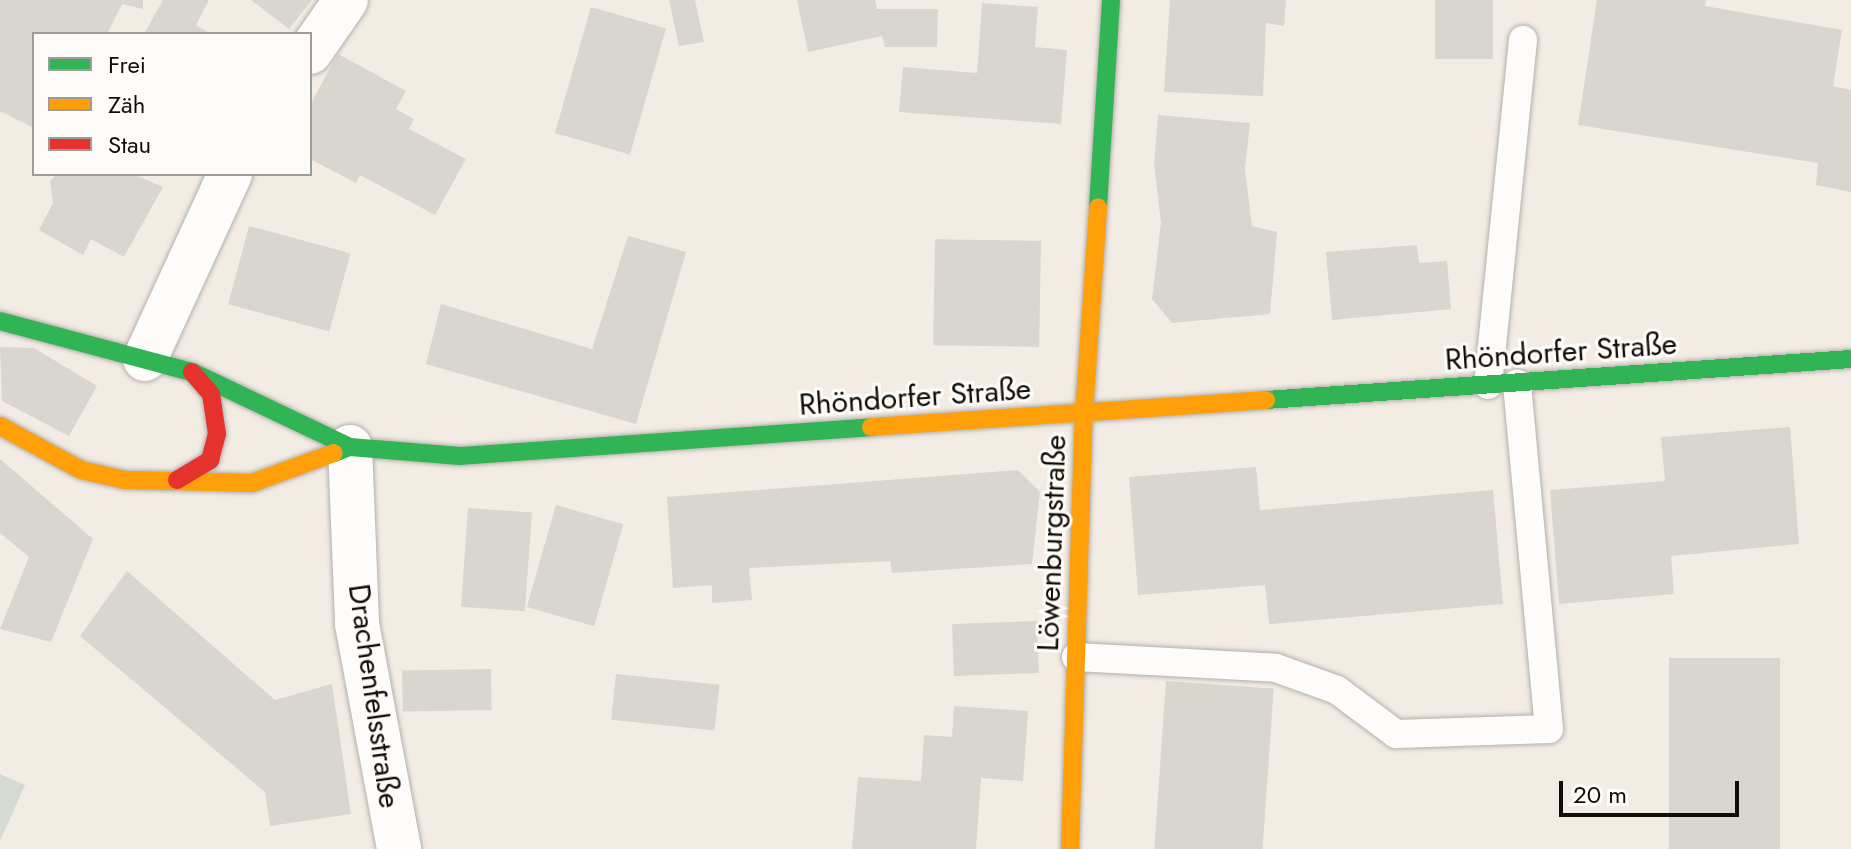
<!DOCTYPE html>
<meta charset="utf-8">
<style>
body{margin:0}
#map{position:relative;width:1851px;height:849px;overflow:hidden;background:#f2ece5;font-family:Jost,sans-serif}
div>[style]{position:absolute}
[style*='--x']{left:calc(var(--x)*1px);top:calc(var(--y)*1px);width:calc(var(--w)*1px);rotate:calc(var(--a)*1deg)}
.green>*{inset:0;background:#d5dbd0}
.building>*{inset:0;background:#d9d5cf;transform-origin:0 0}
.roads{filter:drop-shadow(0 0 2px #b4b0aa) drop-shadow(0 0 2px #b4b0aa)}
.lane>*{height:28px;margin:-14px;padding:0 14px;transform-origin:14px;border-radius:14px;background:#fdfcfb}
.street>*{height:44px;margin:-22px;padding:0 22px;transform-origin:22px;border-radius:22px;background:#fdfcfb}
.fast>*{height:18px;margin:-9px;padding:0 9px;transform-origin:9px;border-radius:9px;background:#30b455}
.slow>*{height:18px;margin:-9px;padding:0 9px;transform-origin:9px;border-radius:9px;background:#ff9f0a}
.jam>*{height:18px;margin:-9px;padding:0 9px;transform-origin:9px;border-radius:9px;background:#e5322d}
span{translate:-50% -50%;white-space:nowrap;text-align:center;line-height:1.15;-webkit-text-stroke:6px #fefcf9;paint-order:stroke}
.street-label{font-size:30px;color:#110e09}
.legend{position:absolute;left:32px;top:32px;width:280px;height:144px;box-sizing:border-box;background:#fefcf9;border:2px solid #9f9d99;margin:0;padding:10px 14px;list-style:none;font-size:24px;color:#110e09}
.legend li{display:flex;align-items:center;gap:16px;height:40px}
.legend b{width:40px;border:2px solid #9f9d99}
.scale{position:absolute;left:1559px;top:781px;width:180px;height:36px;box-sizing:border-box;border:4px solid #110e09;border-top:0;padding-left:10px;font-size:24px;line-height:28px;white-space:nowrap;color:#110e09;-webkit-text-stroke:6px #fefcf9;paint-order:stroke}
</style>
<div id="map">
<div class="green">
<i style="clip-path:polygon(0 774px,25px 785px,0 841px)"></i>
</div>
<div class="building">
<i style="clip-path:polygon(0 0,143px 0,143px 9px,122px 4px,107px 34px,34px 34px,34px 128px,0 111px)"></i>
<i style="clip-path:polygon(163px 0,209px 0,196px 25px,211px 34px,144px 34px)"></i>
<i style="clip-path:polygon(251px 0,312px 0,289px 29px)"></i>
<i style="clip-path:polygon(669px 0,695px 0,704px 42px,679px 46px)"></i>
<i style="clip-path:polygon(797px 0,875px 0,877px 9px,938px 9px,937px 47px,885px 47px,882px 36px,808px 52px)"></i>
<i style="clip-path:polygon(1170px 0,1286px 0,1284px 26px,1266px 23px,1263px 96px,1164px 92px)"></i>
<i style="left:1435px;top:0;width:58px;height:59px"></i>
<i style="clip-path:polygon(1597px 0,1706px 0,1705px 6px,1842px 30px,1833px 86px,1851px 90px,1851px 192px,1816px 185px,1818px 163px,1578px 125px)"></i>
<i style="clip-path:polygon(982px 3px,1038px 7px,1035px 47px,1067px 50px,1061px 124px,899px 112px,903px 67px,977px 73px)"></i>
<i style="left:591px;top:7px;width:78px;height:131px;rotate:16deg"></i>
<i style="clip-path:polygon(338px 54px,406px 91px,396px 109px,414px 119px,409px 129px,466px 159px,435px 215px,360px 175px,356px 183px,310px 159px,310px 105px)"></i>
<i style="clip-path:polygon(1158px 115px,1250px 123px,1245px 169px,1252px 226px,1277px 232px,1270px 314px,1172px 323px,1152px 299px,1161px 223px,1154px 164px)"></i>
<i style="clip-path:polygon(57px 174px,133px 174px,163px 187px,124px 257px,91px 239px,83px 255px,39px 230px,53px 203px,50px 181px)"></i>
<i style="left:249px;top:226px;width:105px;height:81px;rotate:15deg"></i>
<i style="clip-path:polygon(628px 236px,686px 252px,636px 424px,426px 364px,441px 304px,592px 349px)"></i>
<i style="left:1041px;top:241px;width:106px;height:106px;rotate:91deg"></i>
<i style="clip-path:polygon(1417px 245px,1419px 263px,1447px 261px,1451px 309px,1332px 320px,1326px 252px)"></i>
<i style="clip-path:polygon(0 347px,34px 348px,97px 386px,69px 436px,2px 401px)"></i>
<i style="clip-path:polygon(1790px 427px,1799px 544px,1671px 556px,1674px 594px,1559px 604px,1550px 490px,1665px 481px,1661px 437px)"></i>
<i style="clip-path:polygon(0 459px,93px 539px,51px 642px,0 629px,29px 557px,0 533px)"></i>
<i style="clip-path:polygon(1256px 467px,1260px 510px,1493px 490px,1503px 604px,1269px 624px,1265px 585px,1138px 595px,1129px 477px)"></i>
<i style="clip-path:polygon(1018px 470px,1040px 492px,1032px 564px,892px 573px,890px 561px,749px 568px,752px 600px,712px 603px,712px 585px,673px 588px,667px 497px)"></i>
<i style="left:556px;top:505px;width:70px;height:106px;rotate:16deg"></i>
<i style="left:468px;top:508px;width:64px;height:99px;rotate:4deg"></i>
<i style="clip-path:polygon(127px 571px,275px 700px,332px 684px,351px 814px,270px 826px,265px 792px,80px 636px)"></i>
<i style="left:1037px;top:621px;width:52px;height:85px;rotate:88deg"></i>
<i style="left:1669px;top:658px;width:111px;height:191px"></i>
<i style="left:491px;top:669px;width:41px;height:89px;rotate:89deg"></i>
<i style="left:616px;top:674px;width:104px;height:46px;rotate:6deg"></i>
<i style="left:1166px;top:681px;width:108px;height:169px;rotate:4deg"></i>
<i style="clip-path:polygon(954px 706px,1028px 711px,1023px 781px,981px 778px,976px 849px,852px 849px,858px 777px,921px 781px,924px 735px,952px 737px)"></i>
</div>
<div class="roads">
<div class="lane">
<i style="--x:1488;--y:385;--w:347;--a:-84.2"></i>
<i style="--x:1076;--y:657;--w:200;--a:3.1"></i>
<i style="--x:1276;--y:668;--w:65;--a:19.8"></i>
<i style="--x:1337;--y:690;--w:74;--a:36.7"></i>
<i style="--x:1396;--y:734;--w:153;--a:-1.9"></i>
<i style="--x:1549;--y:729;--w:347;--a:-95.3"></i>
</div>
<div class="street">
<i style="--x:310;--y:52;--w:63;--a:-55.3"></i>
<i style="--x:145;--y:359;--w:204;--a:-65.3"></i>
<i style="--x:350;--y:447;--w:177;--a:87.7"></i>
<i style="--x:357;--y:624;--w:229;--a:79.4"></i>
</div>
<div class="fast">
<i style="--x:1098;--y:207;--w:207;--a:-86.4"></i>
<i style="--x:0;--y:321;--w:199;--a:14.9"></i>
<i style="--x:192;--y:372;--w:175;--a:25.4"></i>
<i style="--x:1266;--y:400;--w:586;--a:-4.01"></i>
<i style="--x:334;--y:453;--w:17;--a:-21"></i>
<i style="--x:350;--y:447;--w:110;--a:4.7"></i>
<i style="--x:460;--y:456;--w:412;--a:-4"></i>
</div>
<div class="slow">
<i style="--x:0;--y:426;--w:92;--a:28.5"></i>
<i style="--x:81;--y:470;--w:45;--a:12.8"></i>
<i style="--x:125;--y:480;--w:127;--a:1.4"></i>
<i style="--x:252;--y:483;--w:87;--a:-20.1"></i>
<i style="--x:871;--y:427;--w:396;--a:-3.9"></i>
<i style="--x:1070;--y:849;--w:435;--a:-88.2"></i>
<i style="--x:1084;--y:414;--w:207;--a:-86.1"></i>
</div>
<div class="jam">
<i style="--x:177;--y:480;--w:39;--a:-31"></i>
<i style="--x:210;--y:460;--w:27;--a:-75"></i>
<i style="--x:217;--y:434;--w:40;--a:-98.5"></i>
<i style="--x:211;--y:394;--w:29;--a:-131"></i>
</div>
</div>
<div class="street-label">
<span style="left:1561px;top:352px;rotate:-4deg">Rhöndorfer Straße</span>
<span style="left:915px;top:397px;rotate:-4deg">Rhöndorfer Straße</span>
<span style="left:1052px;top:543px;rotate:-88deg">Löwenburgstraße</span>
<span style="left:374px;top:696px;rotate:82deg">Drachenfelsstraße</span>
</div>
<ul class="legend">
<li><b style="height:10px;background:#30b455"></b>Frei</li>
<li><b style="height:10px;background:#ff9f0a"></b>Zäh</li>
<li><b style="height:10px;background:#e5322d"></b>Stau</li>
</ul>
<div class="scale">20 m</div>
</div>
